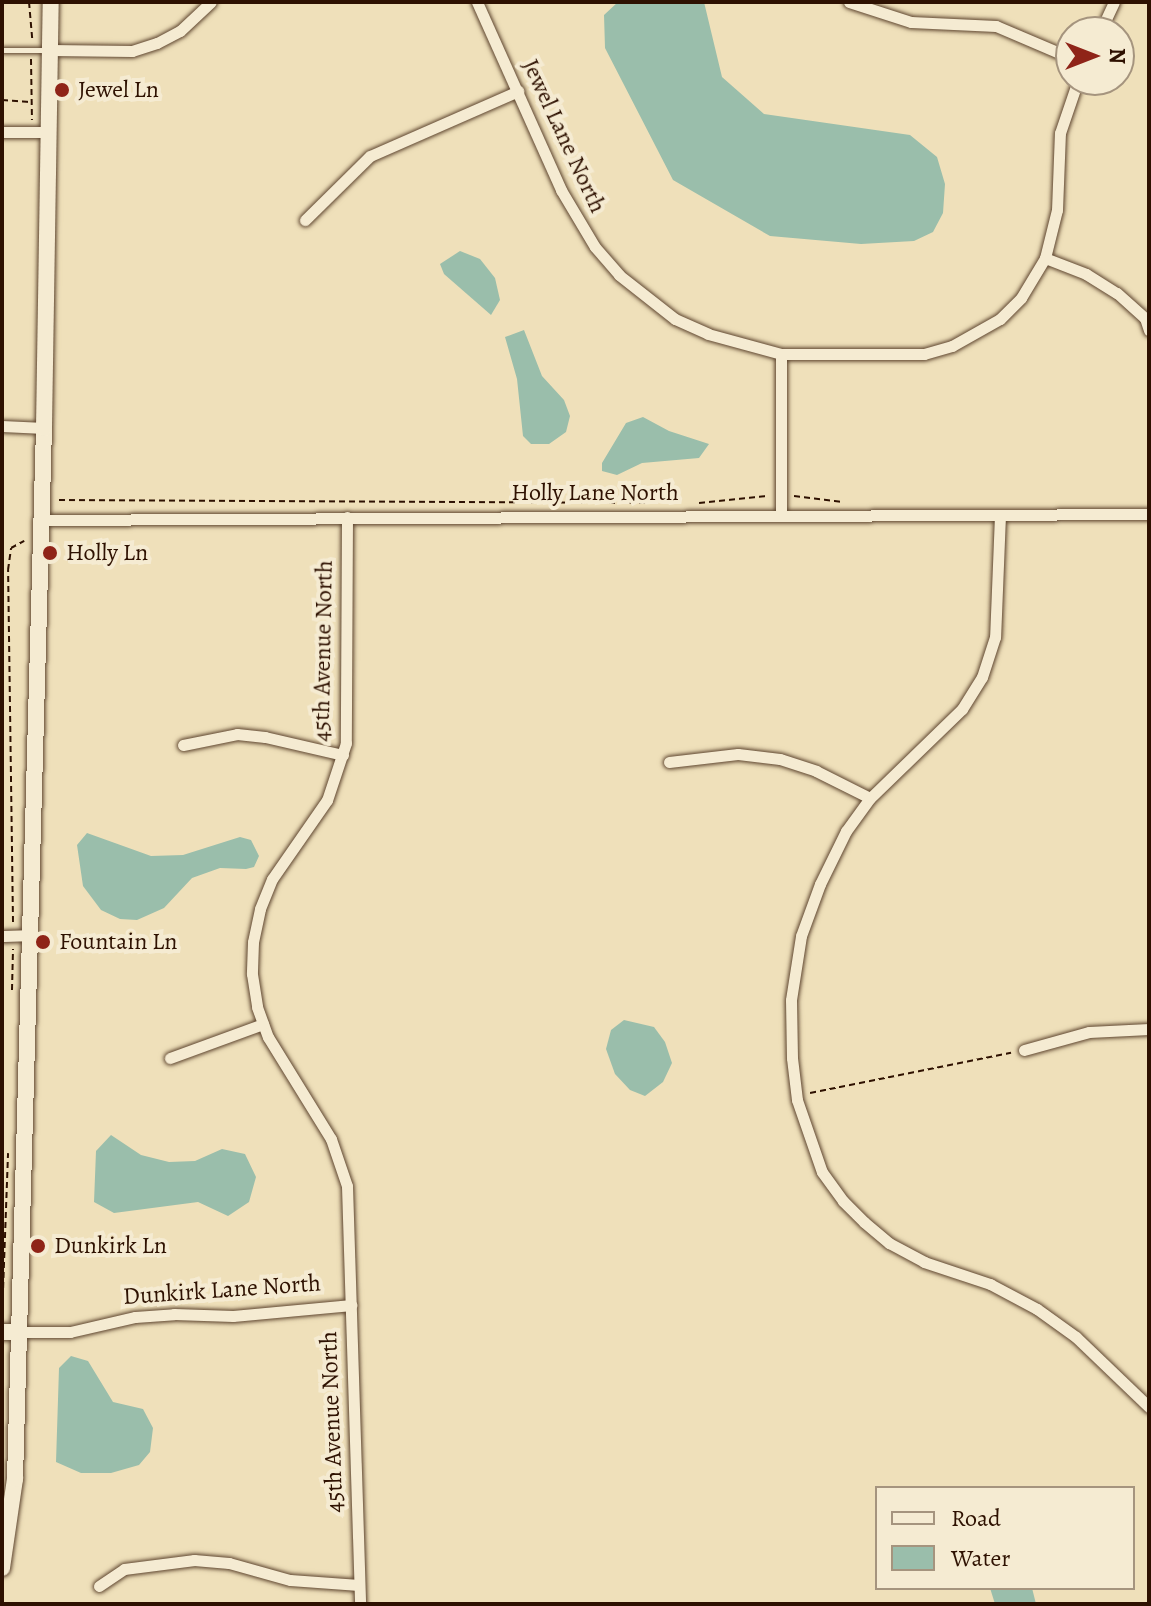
<!DOCTYPE html>
<style>
body{margin:0}
#map{position:relative;width:1151px;height:1606px;overflow:hidden;background:#efe0ba;font-family:Alegreya,serif}
div>[style]{position:absolute}
[style*='--x']{left:calc(var(--x)*1px);top:calc(var(--y)*1px);width:calc(var(--w)*1px);rotate:calc(var(--a)*1deg)}
.water>*{inset:0;background:#9abeab}
.path>*{height:2px;margin-top:-1px;transform-origin:0;background:repeating-linear-gradient(90deg,#2e1101 0 6px,transparent 0 10px)}
.roads{filter:drop-shadow(0 0 2px #5e452f) drop-shadow(0 0 2px #5e452f)}
.lane>*{height:5px;margin:-2.5px;padding:0 2.5px;transform-origin:2.5px;border-radius:2.5px;background:#f5ebd2}
.street>*{height:11px;margin:-5.5px;padding:0 5.5px;transform-origin:5.5px;border-radius:5.5px;background:#f5ebd2}
.secondary>*{height:16px;margin:-8px;padding:0 8px;transform-origin:8px;border-radius:8px;background:#f5ebd2}
.dots>*{width:22px;height:22px;translate:-50% -50%;box-sizing:border-box;border:4px solid #f5ebd2;border-radius:50%}
span{translate:-50% -50%;white-space:nowrap;text-align:center;line-height:1.15;-webkit-text-stroke:8px #f5ebd2;paint-order:stroke}
.poi-label{font-size:24px;color:#2e1101}
.left{translate:0 -50%;text-align:left}
.street-label{font-size:24px;color:#2e1101}
.frame{position:absolute;inset:0;border:4px solid #2e1101;pointer-events:none}
.legend{position:absolute;left:875px;top:1486px;width:260px;height:104px;box-sizing:border-box;background:#f5ebd2;border:2px solid #a5947e;margin:0;padding:10px 14px;list-style:none;font-size:24px;color:#2e1101}
.legend li{display:flex;align-items:center;gap:16px;height:40px}
.legend b{width:40px;border:2px solid #a5947e}
.north{position:absolute;left:1055px;top:16px;width:80px;height:80px;box-sizing:border-box;background:#f5ebd2;border:2px solid #a5947e;border-radius:50%;rotate:90deg;font-size:22px;font-weight:700;line-height:32px;text-align:center;color:#2e1101}
.north::after{content:'';display:block;margin:auto;width:28px;height:36px;background:#8f2418;clip-path:polygon(50% 0,100% 100%,50% 72%,0 100%)}
</style>
<div id="map">
<div class="water">
<i style="clip-path:polygon(618px 2px,704px 2px,722px 77px,764px 114px,910px 135px,937px 157px,945px 184px,943px 213px,933px 232px,914px 241px,861px 244px,770px 236px,673px 180px,605px 48px,604px 15px)"></i>
<i style="clip-path:polygon(460px 251px,480px 259px,495px 278px,500px 300px,491px 315px,444px 274px,440px 264px)"></i>
<i style="clip-path:polygon(524px 330px,542px 376px,564px 400px,570px 416px,566px 432px,549px 444px,531px 444px,523px 436px,517px 379px,505px 337px)"></i>
<i style="clip-path:polygon(643px 417px,669px 431px,709px 444px,699px 458px,642px 463px,617px 475px,602px 471px,602px 463px,626px 423px)"></i>
<i style="clip-path:polygon(87px 833px,151px 856px,183px 855px,240px 837px,251px 840px,259px 856px,254px 867px,246px 869px,220px 868px,192px 878px,164px 908px,137px 920px,120px 919px,101px 910px,83px 886px,77px 845px)"></i>
<i style="clip-path:polygon(624px 1020px,654px 1027px,665px 1042px,672px 1063px,663px 1082px,645px 1096px,630px 1090px,615px 1074px,606px 1049px,611px 1030px)"></i>
<i style="clip-path:polygon(111px 1135px,141px 1155px,169px 1162px,195px 1161px,222px 1149px,245px 1154px,256px 1177px,249px 1202px,228px 1216px,198px 1202px,114px 1213px,94px 1202px,96px 1151px)"></i>
<i style="clip-path:polygon(71px 1356px,88px 1361px,113px 1402px,143px 1409px,153px 1428px,150px 1452px,139px 1465px,111px 1473px,81px 1473px,56px 1462px,59px 1368px)"></i>
<i style="clip-path:polygon(990px 1588px,1032px 1588px,1036px 1604px,995px 1604px)"></i>
</div>
<div class="path">
<i style="--x:29;--y:2;--w:38;--a:85"></i>
<i style="--x:31;--y:59;--w:61;--a:89.1"></i>
<i style="--x:2;--y:100;--w:28;--a:4"></i>
<i style="--x:794;--y:496;--w:49;--a:7"></i>
<i style="--x:59;--y:500;--w:597;--a:0.29"></i>
<i style="--x:699;--y:503;--w:68;--a:-5.9"></i>
<i style="--x:13;--y:922;--w:352;--a:-90.8"></i>
<i style="--x:8;--y:570;--w:22;--a:-82"></i>
<i style="--x:11;--y:548;--w:15;--a:-28"></i>
<i style="--x:12;--y:990;--w:41;--a:-88.6"></i>
<i style="--x:810;--y:1093;--w:205;--a:-11.3"></i>
<i style="--x:2;--y:1318;--w:165;--a:-87.9"></i>
</div>
<div class="roads">
<div class="lane">
<i style="--x:2;--y:50;--w:47;--a:0"></i>
</div>
<div class="street">
<i style="--x:477;--y:2;--w:206;--a:65.9"></i>
<i style="--x:561;--y:190;--w:66;--a:59.2"></i>
<i style="--x:595;--y:247;--w:37;--a:49"></i>
<i style="--x:619;--y:275;--w:71;--a:38.2"></i>
<i style="--x:675;--y:319;--w:36;--a:24"></i>
<i style="--x:708;--y:334;--w:76;--a:15.3"></i>
<i style="--x:781;--y:354;--w:143;--a:0"></i>
<i style="--x:924;--y:354;--w:29;--a:-16"></i>
<i style="--x:952;--y:346;--w:55;--a:-29.4"></i>
<i style="--x:1000;--y:319;--w:30;--a:-45"></i>
<i style="--x:1021;--y:298;--w:47;--a:-59"></i>
<i style="--x:1045;--y:258;--w:49;--a:-76"></i>
<i style="--x:1057;--y:210;--w:77;--a:-87.8"></i>
<i style="--x:1060;--y:133;--w:56;--a:-71.2"></i>
<i style="--x:849;--y:2;--w:65;--a:17.9"></i>
<i style="--x:911;--y:22;--w:85;--a:2.7"></i>
<i style="--x:996;--y:26;--w:82;--a:23.1"></i>
<i style="--x:1100;--y:32;--w:33;--a:-65"></i>
<i style="--x:50;--y:50;--w:82;--a:0.7"></i>
<i style="--x:132;--y:51;--w:26;--a:-18"></i>
<i style="--x:157;--y:43;--w:26;--a:-28"></i>
<i style="--x:180;--y:31;--w:42;--a:-43.1"></i>
<i style="--x:2;--y:132;--w:46;--a:0"></i>
<i style="--x:305;--y:220;--w:91;--a:-44.6"></i>
<i style="--x:370;--y:156;--w:162;--a:-23.7"></i>
<i style="--x:1045;--y:258;--w:44;--a:21.3"></i>
<i style="--x:1086;--y:274;--w:36;--a:32"></i>
<i style="--x:1117;--y:293;--w:38;--a:42"></i>
<i style="--x:1145;--y:318;--w:13;--a:72"></i>
<i style="--x:781;--y:354;--w:160;--a:90"></i>
<i style="--x:2;--y:426;--w:42;--a:2.7"></i>
<i style="--x:1000;--y:515;--w:122;--a:92.3"></i>
<i style="--x:995;--y:637;--w:42;--a:108"></i>
<i style="--x:982;--y:677;--w:38;--a:122"></i>
<i style="--x:962;--y:709;--w:128;--a:135.9"></i>
<i style="--x:870;--y:798;--w:41;--a:126"></i>
<i style="--x:846;--y:831;--w:59;--a:116.1"></i>
<i style="--x:820;--y:884;--w:55;--a:110.1"></i>
<i style="--x:801;--y:936;--w:65;--a:98.9"></i>
<i style="--x:791;--y:1000;--w:58;--a:89"></i>
<i style="--x:792;--y:1058;--w:42;--a:83.2"></i>
<i style="--x:797;--y:1100;--w:76;--a:70.9"></i>
<i style="--x:822;--y:1172;--w:36;--a:54"></i>
<i style="--x:843;--y:1201;--w:30;--a:45"></i>
<i style="--x:864;--y:1222;--w:33;--a:40"></i>
<i style="--x:889;--y:1243;--w:40;--a:28"></i>
<i style="--x:924;--y:1262;--w:70;--a:18.4"></i>
<i style="--x:990;--y:1284;--w:53;--a:28"></i>
<i style="--x:1037;--y:1309;--w:48;--a:35.7"></i>
<i style="--x:1076;--y:1337;--w:101;--a:43.8"></i>
<i style="--x:347;--y:517;--w:226;--a:90.3"></i>
<i style="--x:346;--y:743;--w:60;--a:108.4"></i>
<i style="--x:327;--y:800;--w:96;--a:124.8"></i>
<i style="--x:272;--y:879;--w:32;--a:112"></i>
<i style="--x:260;--y:909;--w:34;--a:102"></i>
<i style="--x:253;--y:942;--w:32;--a:92"></i>
<i style="--x:252;--y:974;--w:33;--a:81"></i>
<i style="--x:257;--y:1007;--w:32;--a:70"></i>
<i style="--x:268;--y:1037;--w:120;--a:58.3"></i>
<i style="--x:331;--y:1139;--w:50;--a:71.2"></i>
<i style="--x:347;--y:1186;--w:418;--a:88.2"></i>
<i style="--x:41;--y:520;--w:1108;--a:-0.31"></i>
<i style="--x:183;--y:745;--w:55;--a:-11.5"></i>
<i style="--x:237;--y:734;--w:28;--a:6"></i>
<i style="--x:265;--y:737;--w:80;--a:13"></i>
<i style="--x:669;--y:762;--w:69;--a:-6.6"></i>
<i style="--x:738;--y:754;--w:42;--a:6.8"></i>
<i style="--x:780;--y:759;--w:38;--a:18"></i>
<i style="--x:816;--y:771;--w:60;--a:26.6"></i>
<i style="--x:2;--y:936;--w:26;--a:-2"></i>
<i style="--x:1024;--y:1050;--w:67;--a:-15.5"></i>
<i style="--x:1089;--y:1032;--w:60;--a:-2.9"></i>
<i style="--x:170;--y:1058;--w:99;--a:-20.1"></i>
<i style="--x:18;--y:1332;--w:52;--a:0"></i>
<i style="--x:70;--y:1332;--w:67;--a:-13"></i>
<i style="--x:135;--y:1317;--w:39;--a:-4"></i>
<i style="--x:174;--y:1314;--w:59;--a:1.9"></i>
<i style="--x:233;--y:1316;--w:119;--a:-5.3"></i>
<i style="--x:99;--y:1586;--w:30;--a:-34"></i>
<i style="--x:124;--y:1569;--w:71;--a:-7.3"></i>
<i style="--x:194;--y:1560;--w:35;--a:5"></i>
<i style="--x:229;--y:1563;--w:63;--a:15.6"></i>
<i style="--x:290;--y:1580;--w:69;--a:4.1"></i>
</div>
<div class="secondary">
<i style="--x:2;--y:1332;--w:16;--a:0"></i>
<i style="--x:2;--y:1568;--w:90;--a:-81.7"></i>
<i style="--x:15;--y:1479;--w:1051;--a:-88.42"></i>
<i style="--x:44;--y:428;--w:426;--a:-89.1"></i>
</div>
</div>
<div class="dots">
<i style="left:62px;top:90px;background:#8f2418"></i>
<i style="left:50px;top:553px;background:#8f2418"></i>
<i style="left:43px;top:942px;background:#8f2418"></i>
<i style="left:38px;top:1246px;background:#8f2418"></i>
</div>
<div class="poi-label">
<span class="left" style="left:78px;top:90px">Jewel Ln</span>
<span class="left" style="left:66px;top:553px">Holly Ln</span>
<span class="left" style="left:59px;top:942px">Fountain Ln</span>
<span class="left" style="left:54px;top:1246px">Dunkirk Ln</span>
</div>
<div class="street-label">
<span style="left:564px;top:136px;rotate:65deg">Jewel Lane North</span>
<span style="left:595px;top:493px">Holly Lane North</span>
<span style="left:323px;top:651px;rotate:-89deg">45th Avenue North</span>
<span style="left:222px;top:1290px;rotate:-4deg">Dunkirk Lane North</span>
<span style="left:332px;top:1422px;rotate:-92deg">45th Avenue North</span>
</div>
<div class="frame"></div>
<ul class="legend">
<li><b style="height:10px;background:#f5ebd2"></b>Road</li>
<li><b style="height:22px;background:#9abeab"></b>Water</li>
</ul>
<div class="north">N</div>
</div>
